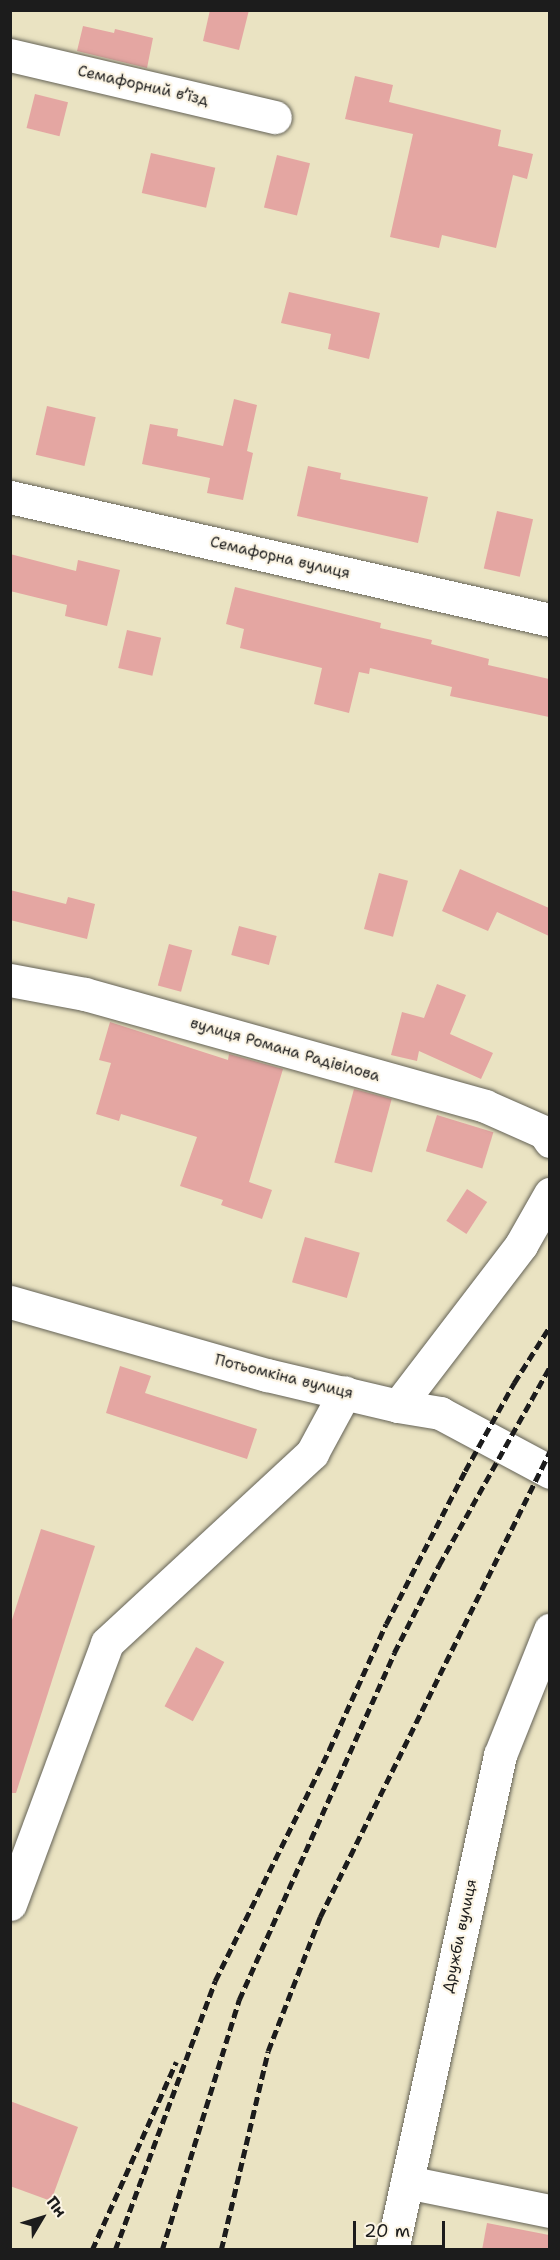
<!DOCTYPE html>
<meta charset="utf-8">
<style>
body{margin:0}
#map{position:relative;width:560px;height:2260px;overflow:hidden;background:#eae3c2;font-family:"Shantell Sans",sans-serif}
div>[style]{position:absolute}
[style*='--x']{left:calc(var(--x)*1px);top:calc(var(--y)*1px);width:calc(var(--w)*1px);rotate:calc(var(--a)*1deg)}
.building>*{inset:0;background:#e4a6a2;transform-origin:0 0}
.roads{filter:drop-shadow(0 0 2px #646256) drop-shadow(0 0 2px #646256)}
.minor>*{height:33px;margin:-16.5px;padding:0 16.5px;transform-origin:16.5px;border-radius:16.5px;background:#fff}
.rail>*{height:4.5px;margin-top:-2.25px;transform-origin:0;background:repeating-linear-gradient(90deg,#1c1c1c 0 9px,transparent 0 13.5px)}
span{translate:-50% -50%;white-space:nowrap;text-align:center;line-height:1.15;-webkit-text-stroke:4.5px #fcf5e5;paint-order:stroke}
.street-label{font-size:15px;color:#1c1c1c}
.frame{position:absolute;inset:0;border:12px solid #1c1c1c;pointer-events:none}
.north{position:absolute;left:12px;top:2188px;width:60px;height:60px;-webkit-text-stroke:4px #fcf5e5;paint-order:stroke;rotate:52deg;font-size:16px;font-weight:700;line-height:24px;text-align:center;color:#1c1c1c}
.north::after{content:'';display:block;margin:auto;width:21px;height:27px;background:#1c1c1c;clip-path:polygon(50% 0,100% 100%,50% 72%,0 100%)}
.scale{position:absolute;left:353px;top:2221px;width:92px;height:27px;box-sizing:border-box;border:3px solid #1c1c1c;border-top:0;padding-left:8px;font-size:18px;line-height:21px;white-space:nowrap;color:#1c1c1c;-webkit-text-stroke:4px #fcf5e5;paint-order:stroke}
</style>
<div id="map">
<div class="building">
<i style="clip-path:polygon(210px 10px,249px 10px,239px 50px,203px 41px)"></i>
<i style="clip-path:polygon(83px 26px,114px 33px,115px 29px,153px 38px,147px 68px,77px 51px)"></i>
<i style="clip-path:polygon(355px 76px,393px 85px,389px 102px,501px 130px,498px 146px,533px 154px,527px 179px,513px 175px,496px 248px,442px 235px,439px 248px,390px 237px,413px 134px,345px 119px)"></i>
<i style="left:35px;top:94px;width:34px;height:35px;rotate:14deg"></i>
<i style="left:151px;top:153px;width:66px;height:41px;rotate:13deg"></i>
<i style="left:277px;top:155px;width:34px;height:54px;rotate:14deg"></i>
<i style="clip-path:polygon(289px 292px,380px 313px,369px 359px,328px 349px,331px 334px,281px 323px)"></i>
<i style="clip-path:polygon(234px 399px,257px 405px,247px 451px,253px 453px,243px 500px,207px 493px,210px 478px,142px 464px,150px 424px,178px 429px,177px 436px,223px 446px)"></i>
<i style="left:47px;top:406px;width:50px;height:50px;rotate:13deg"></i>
<i style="clip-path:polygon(308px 466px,341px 473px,340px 479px,428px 497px,418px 543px,297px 516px)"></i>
<i style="left:497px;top:511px;width:37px;height:59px;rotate:13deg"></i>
<i style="clip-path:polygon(10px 554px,76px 571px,78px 560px,120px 570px,107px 626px,65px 616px,67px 605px,10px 591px)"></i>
<i style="clip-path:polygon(235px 587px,381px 623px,380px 628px,432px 640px,431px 644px,489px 659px,488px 665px,549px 679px,549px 717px,450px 696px,452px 687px,370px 668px,369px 674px,359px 672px,349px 713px,314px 704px,322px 668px,240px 648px,244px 629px,226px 624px)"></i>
<i style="left:127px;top:630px;width:35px;height:39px;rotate:13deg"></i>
<i style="clip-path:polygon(460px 869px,549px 908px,549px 936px,497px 912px,488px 931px,442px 911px)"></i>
<i style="left:379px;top:873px;width:30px;height:58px;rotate:15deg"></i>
<i style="clip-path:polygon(10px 890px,66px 904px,68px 897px,95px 904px,87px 939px,10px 920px)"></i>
<i style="left:239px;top:926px;width:39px;height:30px;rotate:15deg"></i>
<i style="left:169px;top:944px;width:24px;height:43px;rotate:15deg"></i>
<i style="clip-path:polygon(437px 984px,466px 995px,450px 1034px,493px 1053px,481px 1079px,419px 1051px,417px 1061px,391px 1055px,402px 1012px,424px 1018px)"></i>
<i style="clip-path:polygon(110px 1022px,228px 1060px,229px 1054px,283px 1069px,249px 1182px,272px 1190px,262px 1219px,221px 1205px,223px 1200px,180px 1186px,197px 1137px,121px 1114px,119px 1121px,96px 1114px,111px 1063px,99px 1060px)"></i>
<i style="left:354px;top:1089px;width:39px;height:76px;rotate:15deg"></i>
<i style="left:437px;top:1115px;width:59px;height:38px;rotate:17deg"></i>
<i style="left:467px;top:1189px;width:24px;height:38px;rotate:33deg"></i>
<i style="left:305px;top:1237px;width:57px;height:47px;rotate:16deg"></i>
<i style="clip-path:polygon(120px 1366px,151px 1376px,145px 1393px,257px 1429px,247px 1459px,106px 1413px)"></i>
<i style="clip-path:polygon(41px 1529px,95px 1546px,16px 1793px,10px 1793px,10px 1626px)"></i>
<i style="left:196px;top:1647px;width:32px;height:67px;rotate:28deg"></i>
<i style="clip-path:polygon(10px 2101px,78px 2127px,51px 2201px,10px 2186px)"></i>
<i style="clip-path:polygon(487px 2223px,549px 2235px,549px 2250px,482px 2250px)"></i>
</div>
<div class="roads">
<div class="minor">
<i style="--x:10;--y:55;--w:272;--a:13.2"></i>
<i style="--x:10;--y:497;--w:554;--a:12.83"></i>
<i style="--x:10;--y:980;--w:76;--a:10.6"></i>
<i style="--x:85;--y:994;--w:415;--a:15.6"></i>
<i style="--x:485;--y:1106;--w:64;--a:23.8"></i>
<i style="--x:544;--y:1132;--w:11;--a:56"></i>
<i style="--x:10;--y:1302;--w:267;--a:15.9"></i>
<i style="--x:267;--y:1375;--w:135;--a:13.3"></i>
<i style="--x:398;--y:1406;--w:43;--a:9.5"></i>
<i style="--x:440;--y:1413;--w:125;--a:28.2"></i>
<i style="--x:398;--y:1406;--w:203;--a:-52.6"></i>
<i style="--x:521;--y:1245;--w:59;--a:-60.4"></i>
<i style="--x:10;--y:1904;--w:278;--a:-69.6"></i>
<i style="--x:107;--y:1643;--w:280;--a:-42.8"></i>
<i style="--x:312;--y:1453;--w:69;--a:-61.6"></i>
<i style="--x:407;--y:2182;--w:146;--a:11.5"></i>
<i style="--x:392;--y:2250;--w:507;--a:-77.69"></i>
<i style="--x:500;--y:1755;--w:135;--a:-68.2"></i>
</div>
</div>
<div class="rail">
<i style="--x:92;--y:2250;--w:206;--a:-65.9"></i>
<i style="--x:115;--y:2250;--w:287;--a:-69.6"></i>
<i style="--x:215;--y:1981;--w:258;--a:-63.7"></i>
<i style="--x:329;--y:1750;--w:138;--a:-65.7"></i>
<i style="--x:386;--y:1624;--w:172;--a:-62.7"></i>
<i style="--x:465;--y:1471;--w:101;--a:-60.9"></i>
<i style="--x:514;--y:1383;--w:67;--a:-57.7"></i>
<i style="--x:162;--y:2250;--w:262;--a:-72.9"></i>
<i style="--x:239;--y:2000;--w:380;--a:-65.9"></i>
<i style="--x:394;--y:1653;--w:99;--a:-62.9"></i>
<i style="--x:439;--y:1565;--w:228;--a:-60.8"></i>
<i style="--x:221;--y:2250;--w:204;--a:-76.7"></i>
<i style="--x:268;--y:2051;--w:144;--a:-68.8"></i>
<i style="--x:320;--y:1917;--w:520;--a:-63.73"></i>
</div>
<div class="street-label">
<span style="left:143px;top:86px;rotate:13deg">Семафорний в’їзд</span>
<span style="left:280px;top:558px;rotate:13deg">Семафорна вулиця</span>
<span style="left:285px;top:1050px;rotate:16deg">вулиця Романа Радівілова</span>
<span style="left:284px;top:1377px;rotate:14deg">Потьомкіна вулиця</span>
<span style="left:460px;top:1936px;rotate:-78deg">Дружби вулиця</span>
</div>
<div class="frame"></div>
<div class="north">Пн</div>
<div class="scale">20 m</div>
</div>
